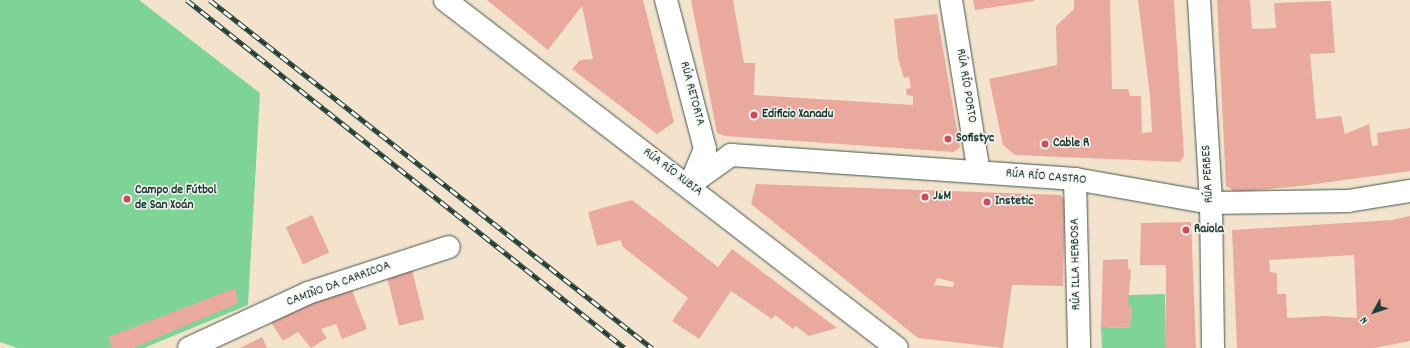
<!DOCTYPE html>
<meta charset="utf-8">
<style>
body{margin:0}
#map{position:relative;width:1410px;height:348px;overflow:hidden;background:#f3e3cc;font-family:Dekko,sans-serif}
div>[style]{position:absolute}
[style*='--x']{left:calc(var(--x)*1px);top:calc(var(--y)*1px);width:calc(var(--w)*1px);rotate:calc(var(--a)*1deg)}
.green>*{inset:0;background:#7ed397}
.building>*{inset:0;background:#eaa99d;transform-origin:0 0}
.roads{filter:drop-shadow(0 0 1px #3f564b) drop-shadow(0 0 1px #3f564b)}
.minor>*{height:22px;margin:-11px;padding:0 11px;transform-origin:11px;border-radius:11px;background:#fff}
.rail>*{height:4.5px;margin-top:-2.25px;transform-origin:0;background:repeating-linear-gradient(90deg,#f6f6f2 0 9px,#1f3d34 0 18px);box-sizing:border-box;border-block:1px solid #1f3d34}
.dots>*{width:11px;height:11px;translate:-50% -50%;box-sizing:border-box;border:2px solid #f6f6f2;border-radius:50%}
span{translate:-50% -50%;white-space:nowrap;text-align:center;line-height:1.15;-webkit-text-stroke:3px #f6f6f2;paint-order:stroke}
.street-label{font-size:13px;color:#1f3d34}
.poi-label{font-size:13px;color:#1f3d34;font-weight:700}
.left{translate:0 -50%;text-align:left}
.north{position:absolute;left:1354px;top:292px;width:40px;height:40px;-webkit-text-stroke:3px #f6f6f2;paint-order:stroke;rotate:230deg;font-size:11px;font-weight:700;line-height:16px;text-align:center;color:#1f3d34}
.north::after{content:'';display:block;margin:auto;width:14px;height:18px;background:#1f3d34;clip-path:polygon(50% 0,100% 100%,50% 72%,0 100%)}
</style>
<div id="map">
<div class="green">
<i style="clip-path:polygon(0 0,139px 0,260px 93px,248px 305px,144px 348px,17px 348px,0 342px)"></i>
<i style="clip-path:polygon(1165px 294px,1166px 348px,1102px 348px,1101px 327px,1130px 328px,1131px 305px,1128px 305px,1128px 295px)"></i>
</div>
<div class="building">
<i style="clip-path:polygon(487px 0,643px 0,674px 122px,657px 134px,572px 69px,580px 60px,593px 59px,582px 6px,548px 50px)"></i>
<i style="clip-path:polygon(691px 0,733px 0,744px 63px,755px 63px,754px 95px,913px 105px,913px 96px,907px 95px,906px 89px,911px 88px,909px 77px,904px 78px,898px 58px,894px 19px,937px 14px,960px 147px,954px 152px,725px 136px,717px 133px)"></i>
<i style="clip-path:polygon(973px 0,1034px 0,1034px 1px,975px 10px)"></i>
<i style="clip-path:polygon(1074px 0,1110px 0,1112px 89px,1128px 89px,1130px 96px,1141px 96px,1142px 133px,1152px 132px,1150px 96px,1138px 0,1174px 0,1184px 155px,1180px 162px,1015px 155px,1003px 145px,989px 79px,1057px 65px,1056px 26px,1074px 9px)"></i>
<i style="clip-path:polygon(1217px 0,1250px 0,1252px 29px,1276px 28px,1274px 3px,1331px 1px,1335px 53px,1310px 54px,1316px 119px,1341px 116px,1345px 134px,1369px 124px,1372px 146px,1378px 145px,1377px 133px,1410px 128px,1410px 171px,1301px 186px,1236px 192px,1226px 186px)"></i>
<i style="clip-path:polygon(evenodd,756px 184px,1060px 195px,1065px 201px,1063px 286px,1012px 285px,1003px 348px,918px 338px,751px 204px,756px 184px,937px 278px,954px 282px,953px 287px,934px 285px,937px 278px)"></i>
<i style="clip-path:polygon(632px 200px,718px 267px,732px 249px,837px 328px,809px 336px,796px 326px,793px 329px,775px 315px,772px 319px,731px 291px,699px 339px,672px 321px,688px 298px,623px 247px,621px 240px,597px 246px,588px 212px)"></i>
<i style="left:312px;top:215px;width:41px;height:29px;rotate:65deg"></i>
<i style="clip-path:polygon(evenodd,1410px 216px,1410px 341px,1374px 348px,1237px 348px,1232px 230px,1392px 220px,1410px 216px,1354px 255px,1357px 318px,1325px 316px,1287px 318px,1286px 294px,1277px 294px,1277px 273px,1270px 272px,1269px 260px,1354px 255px)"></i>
<i style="clip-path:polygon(1191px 222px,1196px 348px,1166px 348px,1166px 265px,1140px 265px,1141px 223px)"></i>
<i style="clip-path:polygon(1128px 259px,1128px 268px,1131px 270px,1128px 305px,1131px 305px,1130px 328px,1101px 327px,1103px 260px)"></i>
<i style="left:411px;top:266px;width:55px;height:26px;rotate:76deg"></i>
<i style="clip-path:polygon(350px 285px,367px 329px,342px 339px,336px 324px,321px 329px,327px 338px,311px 348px,298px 332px,283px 341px,271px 322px)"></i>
<i style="clip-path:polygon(235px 288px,238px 303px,133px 348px,112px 348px,108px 337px)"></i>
<i style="clip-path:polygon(262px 337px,267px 348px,240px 348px)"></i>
</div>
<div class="roads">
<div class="minor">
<i style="--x:445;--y:0;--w:570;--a:37.59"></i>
<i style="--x:666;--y:0;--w:154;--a:75.3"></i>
<i style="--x:705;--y:149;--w:38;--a:113"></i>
<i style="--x:951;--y:0;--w:174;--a:80.8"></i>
<i style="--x:1199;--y:0;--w:203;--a:86.6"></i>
<i style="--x:1211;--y:203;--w:145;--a:89.2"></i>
<i style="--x:1075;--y:179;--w:169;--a:88.6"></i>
<i style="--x:689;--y:185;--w:52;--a:-35.5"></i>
<i style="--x:731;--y:155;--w:345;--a:4"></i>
<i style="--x:1075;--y:179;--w:138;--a:10"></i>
<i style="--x:1211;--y:203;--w:137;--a:-0.8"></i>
<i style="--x:1348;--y:201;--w:63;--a:-9.2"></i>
<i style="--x:189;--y:348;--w:131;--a:-24.8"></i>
<i style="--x:308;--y:293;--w:148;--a:-18.1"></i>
</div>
</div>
<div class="rail">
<i style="--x:187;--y:0;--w:559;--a:38.47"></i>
<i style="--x:210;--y:0;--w:563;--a:38.21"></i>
</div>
<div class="dots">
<i style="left:754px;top:115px;background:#d1495b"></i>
<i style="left:948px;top:139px;background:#d1495b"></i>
<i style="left:1045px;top:144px;background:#d1495b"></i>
<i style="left:925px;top:197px;background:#d1495b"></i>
<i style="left:127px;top:199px;background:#d1495b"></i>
<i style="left:987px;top:202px;background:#d1495b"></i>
<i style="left:1186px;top:230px;background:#d1495b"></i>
</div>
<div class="street-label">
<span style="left:965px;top:86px;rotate:81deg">RÚA RÍO PORTO</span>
<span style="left:691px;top:94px;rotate:75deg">RÚA RETORTA</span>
<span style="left:672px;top:173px;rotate:37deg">RÚA RÍO XUBIA</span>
<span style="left:1209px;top:174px;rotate:-93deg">RÚA PERBES</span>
<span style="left:1046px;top:178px;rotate:5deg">RÚA RÍO CASTRO</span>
<span style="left:1077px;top:264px;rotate:-91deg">RÚA ILLA HERBOSA</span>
<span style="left:339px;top:285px;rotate:-20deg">CAMIÑO DA CARRICOA</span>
</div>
<div class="poi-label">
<span class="left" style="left:762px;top:115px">Edificio Xanadu</span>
<span class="left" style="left:956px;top:139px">Sofistyc</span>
<span class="left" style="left:1053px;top:144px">Cable R</span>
<span class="left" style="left:135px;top:199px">Campo de Fútbol<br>de San Xoán</span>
<span class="left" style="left:933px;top:197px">J&amp;M</span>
<span class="left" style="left:995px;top:202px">Instetic</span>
<span class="left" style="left:1194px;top:230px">Raiola</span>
</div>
<div class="north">N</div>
</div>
